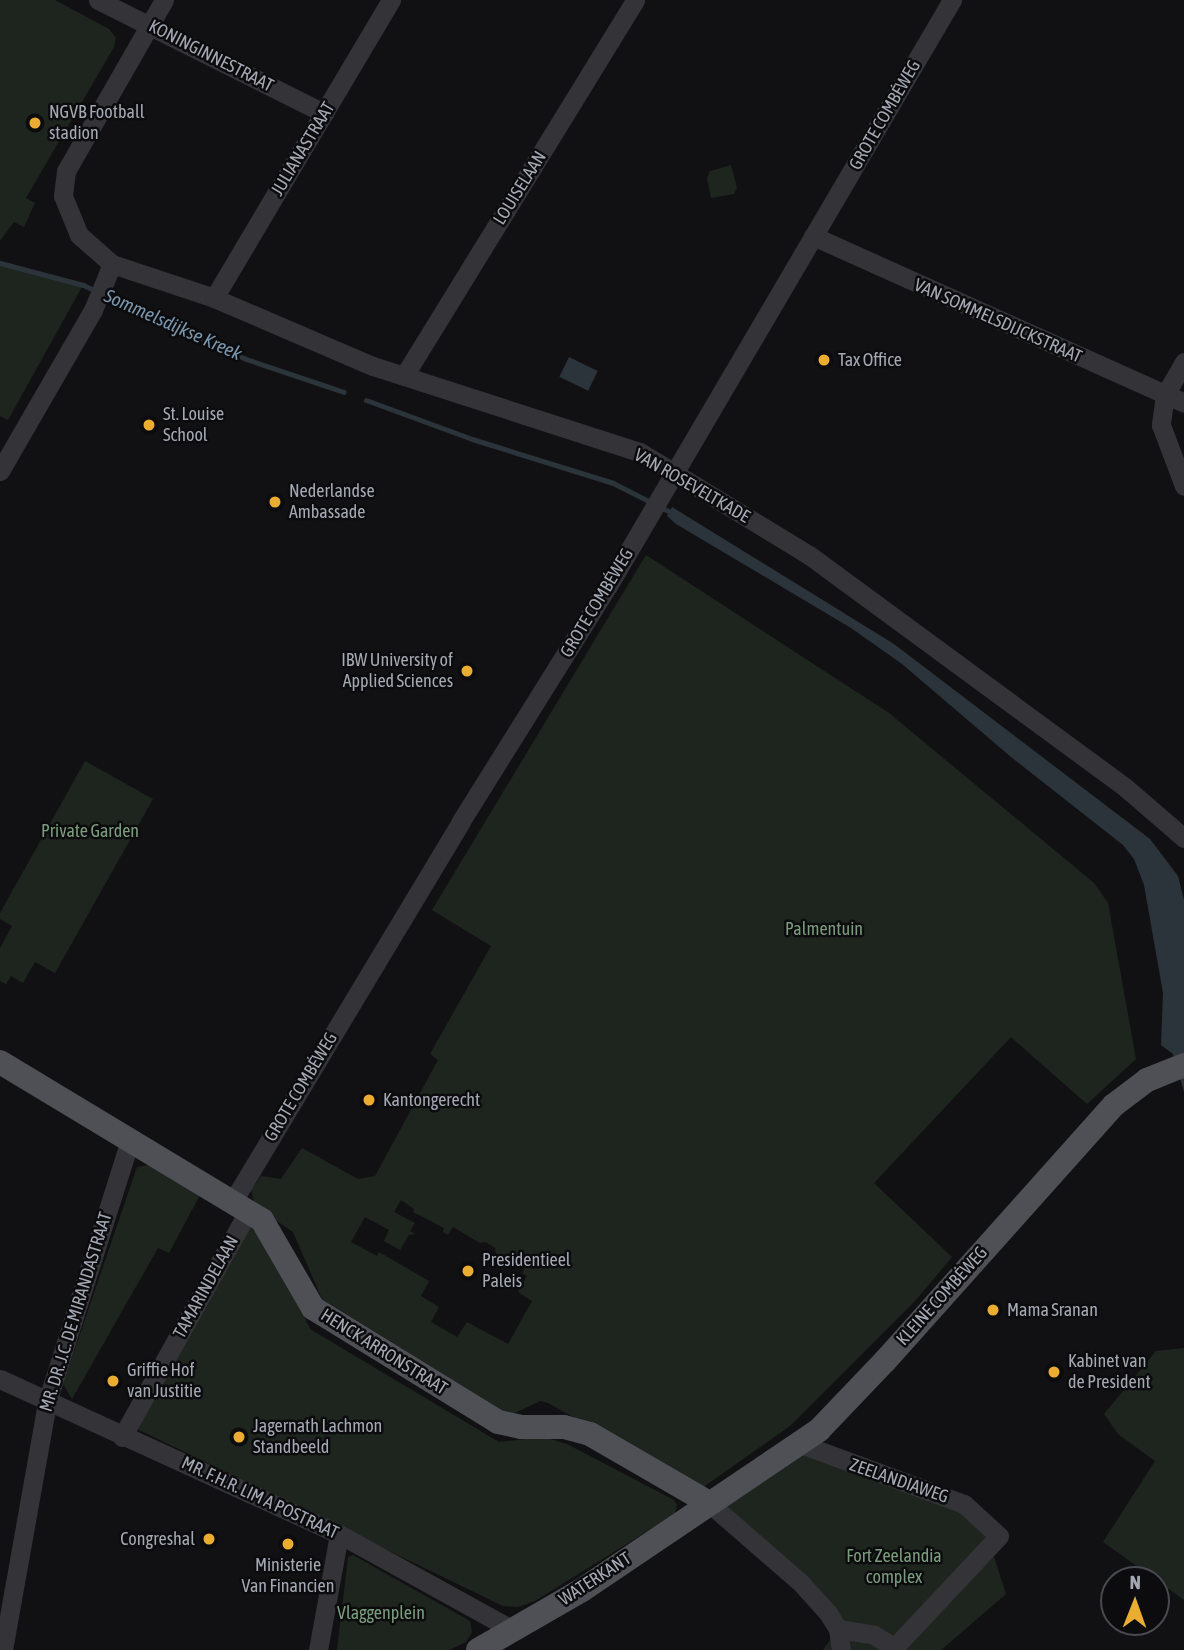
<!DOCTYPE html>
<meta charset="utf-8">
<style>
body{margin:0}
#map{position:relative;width:1184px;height:1650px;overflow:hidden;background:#111113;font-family:"Asap Condensed",sans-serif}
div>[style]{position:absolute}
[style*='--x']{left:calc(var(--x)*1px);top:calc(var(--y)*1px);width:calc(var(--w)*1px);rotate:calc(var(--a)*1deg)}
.green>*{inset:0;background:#1e251f}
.water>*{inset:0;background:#2b343b;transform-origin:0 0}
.stream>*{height:5px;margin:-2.5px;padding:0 2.5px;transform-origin:2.5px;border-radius:2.5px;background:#2b343b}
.minor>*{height:19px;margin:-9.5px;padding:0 9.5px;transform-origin:9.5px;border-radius:9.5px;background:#333338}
.major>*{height:24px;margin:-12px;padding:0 12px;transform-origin:12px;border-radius:12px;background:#4f5056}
.dots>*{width:19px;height:19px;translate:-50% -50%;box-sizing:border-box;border:4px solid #0c0c0e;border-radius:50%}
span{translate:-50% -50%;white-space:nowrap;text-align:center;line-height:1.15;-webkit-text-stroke:5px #0c0c0e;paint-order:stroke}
.street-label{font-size:18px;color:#a3a8b3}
.poi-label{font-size:18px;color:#a3a8b3}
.left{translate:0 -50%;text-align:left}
.right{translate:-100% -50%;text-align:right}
.park-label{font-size:18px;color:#7b9d7d}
.water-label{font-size:19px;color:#7b96ad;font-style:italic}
.north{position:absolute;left:1100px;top:1566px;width:70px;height:70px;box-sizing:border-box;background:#0c0c0e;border:2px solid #484a50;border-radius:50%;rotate:1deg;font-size:19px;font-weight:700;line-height:28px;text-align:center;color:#a3a8b3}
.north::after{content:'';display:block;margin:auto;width:24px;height:32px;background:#eaad32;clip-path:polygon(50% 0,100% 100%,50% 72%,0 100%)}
</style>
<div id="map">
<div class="green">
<i style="clip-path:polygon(0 0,55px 0,109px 29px,116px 38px,114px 47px,26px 198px,35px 203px,24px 227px,14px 222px,0 241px)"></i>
<i style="clip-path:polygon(731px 165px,737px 188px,734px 194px,711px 198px,707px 178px,710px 171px)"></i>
<i style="clip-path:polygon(0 263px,83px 285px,8px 420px,0 416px)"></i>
<i style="clip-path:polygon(evenodd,646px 555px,889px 713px,1094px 883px,1108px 903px,1136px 1059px,1087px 1104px,1011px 1037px,874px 1183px,952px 1257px,916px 1300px,790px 1426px,702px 1488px,548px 1403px,540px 1401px,515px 1413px,505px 1412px,322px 1299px,293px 1232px,255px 1206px,251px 1190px,261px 1176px,281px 1179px,302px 1148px,358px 1179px,375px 1176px,438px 1060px,430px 1054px,491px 946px,432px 910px,646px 555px,401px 1200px,414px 1209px,413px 1212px,444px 1228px,443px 1232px,448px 1235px,453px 1227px,480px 1243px,486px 1242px,495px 1248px,496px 1254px,524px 1269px,522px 1273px,527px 1276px,518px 1292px,532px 1301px,508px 1344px,467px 1322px,457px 1337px,431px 1322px,439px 1307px,421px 1296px,429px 1281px,379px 1252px,377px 1256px,351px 1242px,365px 1217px,389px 1230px,384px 1241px,400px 1250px,409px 1235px,415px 1234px,410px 1231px,415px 1223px,394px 1212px,401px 1200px)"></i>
<i style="clip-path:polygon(85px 761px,153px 799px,55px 973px,35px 962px,23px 983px,11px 976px,6px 984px,0 981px,0 948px,12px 926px,0 919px,0 913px)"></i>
<i style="clip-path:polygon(154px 1164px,201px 1193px,169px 1253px,158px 1248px,72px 1399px,63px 1384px,137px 1167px)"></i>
<i style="clip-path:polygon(250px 1221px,274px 1251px,310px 1329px,499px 1442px,543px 1437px,567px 1444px,674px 1500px,677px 1505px,675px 1514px,535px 1601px,518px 1607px,503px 1606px,131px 1426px)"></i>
<i style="clip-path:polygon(1184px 1348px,1184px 1600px,1103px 1542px,1155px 1461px,1118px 1434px,1104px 1414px,1156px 1351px)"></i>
<i style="clip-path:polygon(801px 1444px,969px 1508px,983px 1523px,1006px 1594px,941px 1650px,823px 1650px,838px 1629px,709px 1503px)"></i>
<i style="clip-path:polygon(353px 1555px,470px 1621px,472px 1632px,466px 1642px,449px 1650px,337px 1650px,348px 1557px)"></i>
</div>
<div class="water">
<i style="left:569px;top:357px;width:32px;height:22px;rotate:26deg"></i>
<i style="clip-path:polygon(672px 507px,894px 644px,1150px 839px,1178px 876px,1184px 900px,1184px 1092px,1173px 1054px,1161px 1045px,1163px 993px,1144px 885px,1134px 859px,1123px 845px,1011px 757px,902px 664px,851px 628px,676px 524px,667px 516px)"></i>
</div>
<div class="stream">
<i style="--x:0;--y:263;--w:86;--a:14.8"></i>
<i style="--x:83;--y:285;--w:179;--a:24.4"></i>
<i style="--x:246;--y:359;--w:103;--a:18.6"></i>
<i style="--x:366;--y:400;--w:113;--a:20.2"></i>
<i style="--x:472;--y:439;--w:148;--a:17.3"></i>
<i style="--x:613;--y:483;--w:68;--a:26.9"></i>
</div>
<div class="minor">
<i style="--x:98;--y:0;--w:253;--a:26.6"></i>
<i style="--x:164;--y:0;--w:197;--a:119.8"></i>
<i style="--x:66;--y:171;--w:25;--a:97"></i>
<i style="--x:63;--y:196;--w:42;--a:67.7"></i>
<i style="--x:79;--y:235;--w:44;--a:41.3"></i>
<i style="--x:112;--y:264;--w:108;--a:18.4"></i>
<i style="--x:214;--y:298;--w:173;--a:23.2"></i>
<i style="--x:373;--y:366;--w:281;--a:17.9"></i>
<i style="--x:640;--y:452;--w:198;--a:31.4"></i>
<i style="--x:809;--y:555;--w:393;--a:36.3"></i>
<i style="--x:1126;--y:788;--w:77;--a:40.8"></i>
<i style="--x:813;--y:236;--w:407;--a:24.2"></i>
<i style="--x:214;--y:298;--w:347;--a:-59.3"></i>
<i style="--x:1184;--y:362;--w:38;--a:120"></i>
<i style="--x:1165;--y:395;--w:30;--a:98"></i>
<i style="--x:1161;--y:425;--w:65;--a:69.3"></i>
<i style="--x:404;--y:376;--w:441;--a:-58.4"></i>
<i style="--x:0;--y:471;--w:186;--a:-60"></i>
<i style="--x:93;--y:310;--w:50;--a:-67.6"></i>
<i style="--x:233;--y:1201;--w:443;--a:-59"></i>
<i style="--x:461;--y:821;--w:277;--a:-58"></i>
<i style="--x:608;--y:586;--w:680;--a:-59.59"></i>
<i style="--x:0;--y:1379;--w:373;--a:24.6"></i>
<i style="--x:339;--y:1534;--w:199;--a:28.9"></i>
<i style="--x:122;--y:1437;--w:260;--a:-60.8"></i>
<i style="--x:801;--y:1444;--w:174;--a:20.2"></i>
<i style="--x:964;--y:1504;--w:47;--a:42.4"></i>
<i style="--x:999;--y:1536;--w:156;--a:133.2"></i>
<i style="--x:709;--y:1503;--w:121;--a:41"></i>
<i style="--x:800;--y:1582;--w:42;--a:47.9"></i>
<i style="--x:828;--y:1613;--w:19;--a:58"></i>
<i style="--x:838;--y:1629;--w:36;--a:9"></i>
<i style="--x:874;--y:1635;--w:23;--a:31"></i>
<i style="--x:838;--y:1629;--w:21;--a:82"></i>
<i style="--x:3;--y:1650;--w:252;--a:-79.9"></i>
<i style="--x:47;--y:1402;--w:272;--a:-72.4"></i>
<i style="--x:318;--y:1650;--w:118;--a:-79.7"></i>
</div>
<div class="major">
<i style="--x:0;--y:1062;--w:306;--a:31.1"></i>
<i style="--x:262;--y:1220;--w:102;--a:59.9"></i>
<i style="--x:313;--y:1308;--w:217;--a:31.6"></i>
<i style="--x:498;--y:1422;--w:24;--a:12"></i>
<i style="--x:521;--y:1427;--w:43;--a:0"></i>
<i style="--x:564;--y:1427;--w:27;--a:15"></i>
<i style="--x:590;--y:1434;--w:138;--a:30.1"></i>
<i style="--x:478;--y:1650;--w:120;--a:-30"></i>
<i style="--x:582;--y:1590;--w:286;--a:-34"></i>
<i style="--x:819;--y:1430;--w:95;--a:-46.3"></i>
<i style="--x:885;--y:1361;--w:343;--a:-48.2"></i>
<i style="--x:1114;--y:1105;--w:41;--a:-37.1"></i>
<i style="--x:1147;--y:1080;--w:40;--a:-22"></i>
</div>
<div class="dots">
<i style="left:35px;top:123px;background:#eaad32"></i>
<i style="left:824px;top:360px;background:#eaad32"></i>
<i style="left:149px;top:425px;background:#eaad32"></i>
<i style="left:275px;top:502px;background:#eaad32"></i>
<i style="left:467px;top:671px;background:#eaad32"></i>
<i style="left:369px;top:1100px;background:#eaad32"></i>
<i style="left:468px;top:1271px;background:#eaad32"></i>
<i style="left:993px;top:1310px;background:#eaad32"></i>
<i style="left:1054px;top:1372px;background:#eaad32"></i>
<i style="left:113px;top:1381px;background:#eaad32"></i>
<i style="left:239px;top:1437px;background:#eaad32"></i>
<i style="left:209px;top:1539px;background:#eaad32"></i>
<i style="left:288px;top:1544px;background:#eaad32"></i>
</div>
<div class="street-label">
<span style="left:211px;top:56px;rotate:27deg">KONINGINNESTRAAT</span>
<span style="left:885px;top:115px;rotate:-60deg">GROTE COMBÉWEG</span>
<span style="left:303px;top:149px;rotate:-59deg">JULIANASTRAAT</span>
<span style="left:520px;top:188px;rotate:-58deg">LOUISELAAN</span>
<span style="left:998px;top:321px;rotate:24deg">VAN SOMMELSDIJCKSTRAAT</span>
<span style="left:692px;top:486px;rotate:30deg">VAN ROSEVELTKADE</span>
<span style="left:597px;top:603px;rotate:-59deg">GROTE COMBÉWEG</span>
<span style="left:301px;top:1087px;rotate:-59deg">GROTE COMBÉWEG</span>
<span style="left:206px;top:1287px;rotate:-61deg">TAMARINDELAAN</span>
<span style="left:942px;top:1296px;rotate:-48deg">KLEINE COMBÉWEG</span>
<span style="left:76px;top:1312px;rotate:-73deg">MR. DR. J.C. DE MIRANDASTRAAT</span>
<span style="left:384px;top:1352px;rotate:32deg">HENCK ARRONSTRAAT</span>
<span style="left:899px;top:1481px;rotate:19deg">ZEELANDIAWEG</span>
<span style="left:260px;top:1498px;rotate:25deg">MR. F.H.R. LIM A POSTRAAT</span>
<span style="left:595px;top:1579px;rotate:-33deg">WATERKANT</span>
</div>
<div class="poi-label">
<span class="left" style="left:49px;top:123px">NGVB Football<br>stadion</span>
<span class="left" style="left:838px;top:360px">Tax Office</span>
<span class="left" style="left:163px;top:425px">St. Louise<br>School</span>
<span class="left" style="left:289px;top:502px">Nederlandse<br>Ambassade</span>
<span class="right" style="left:453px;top:671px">IBW University of<br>Applied Sciences</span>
<span class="left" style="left:383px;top:1100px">Kantongerecht</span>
<span class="left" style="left:482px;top:1271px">Presidentieel<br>Paleis</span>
<span class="left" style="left:1007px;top:1310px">Mama Sranan</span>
<span class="left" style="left:1068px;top:1372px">Kabinet van<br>de President</span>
<span class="left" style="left:127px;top:1381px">Griffie Hof<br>van Justitie</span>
<span class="left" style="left:253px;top:1437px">Jagernath Lachmon<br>Standbeeld</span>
<span class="right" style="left:195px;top:1539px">Congreshal</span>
<span style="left:288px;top:1576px">Ministerie<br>Van Financien</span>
</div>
<div class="park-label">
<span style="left:90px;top:831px">Private Garden</span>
<span style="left:824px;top:929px">Palmentuin</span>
<span style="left:894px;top:1567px">Fort Zeelandia<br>complex</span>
<span style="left:381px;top:1613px">Vlaggenplein</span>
</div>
<div class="water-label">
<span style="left:173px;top:325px;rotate:24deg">Sommelsdijkse Kreek</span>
</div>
<div class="north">N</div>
</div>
